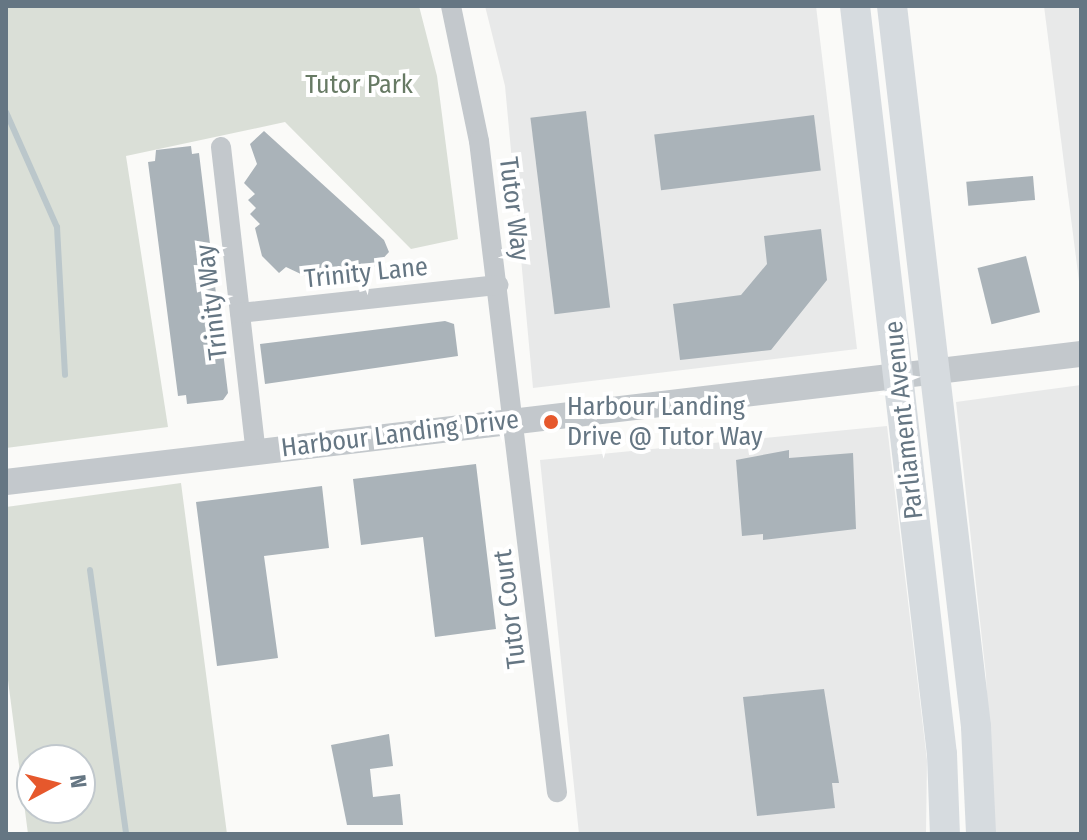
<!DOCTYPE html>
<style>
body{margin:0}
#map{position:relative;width:1087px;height:840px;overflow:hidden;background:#fafaf8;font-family:"Fira Sans Condensed",sans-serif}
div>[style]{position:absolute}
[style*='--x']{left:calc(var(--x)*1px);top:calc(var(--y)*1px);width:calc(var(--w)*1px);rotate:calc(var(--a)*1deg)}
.built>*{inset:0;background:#e8e9e9}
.green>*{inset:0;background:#dadfd7}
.stream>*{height:6px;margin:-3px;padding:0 3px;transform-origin:3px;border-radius:3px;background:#bbc7cb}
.building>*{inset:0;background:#aab3b9;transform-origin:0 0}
.minor>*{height:20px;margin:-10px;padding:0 10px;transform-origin:10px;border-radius:10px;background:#c3c8cc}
.tertiary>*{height:26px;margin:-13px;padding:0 13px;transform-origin:13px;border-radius:13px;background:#c3c8cc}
.secondary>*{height:30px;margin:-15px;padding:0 15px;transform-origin:15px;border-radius:15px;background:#d6dbdf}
.dots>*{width:22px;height:22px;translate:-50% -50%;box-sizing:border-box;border:4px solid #fff;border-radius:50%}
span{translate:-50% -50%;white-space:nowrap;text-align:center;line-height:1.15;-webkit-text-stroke:8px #fff;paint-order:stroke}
.park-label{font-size:26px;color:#677a64}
.street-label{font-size:26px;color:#657683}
.poi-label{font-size:26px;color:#657683}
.left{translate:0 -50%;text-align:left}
.frame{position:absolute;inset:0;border:8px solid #657683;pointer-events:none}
.north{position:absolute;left:16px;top:744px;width:80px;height:80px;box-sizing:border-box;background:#fff;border:2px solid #c1c8cd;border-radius:50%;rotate:83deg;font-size:22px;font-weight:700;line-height:32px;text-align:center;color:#657683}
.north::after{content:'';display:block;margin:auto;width:28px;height:36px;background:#e6582c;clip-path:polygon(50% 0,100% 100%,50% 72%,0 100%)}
</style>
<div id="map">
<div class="built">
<i style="clip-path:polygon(485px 6px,816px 6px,857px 349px,533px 388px,505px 86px)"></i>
<i style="clip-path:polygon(1044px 6px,1081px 6px,1081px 297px)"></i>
<i style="clip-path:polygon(1081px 385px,1081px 834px,993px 834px,986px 676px,956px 402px)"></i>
<i style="clip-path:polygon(887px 426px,927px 760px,926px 834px,579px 834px,540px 460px)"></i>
</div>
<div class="green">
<i style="clip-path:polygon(6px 6px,419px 6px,437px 76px,458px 239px,411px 249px,285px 122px,126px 156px,168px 427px,6px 448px)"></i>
<i style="clip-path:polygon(evenodd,181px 483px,227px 834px,28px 834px,6px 665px,6px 507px,181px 483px,32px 760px,80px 760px,80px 808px,32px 808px,32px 760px)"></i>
</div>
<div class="stream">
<i style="--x:6;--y:112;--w:126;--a:66.1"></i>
<i style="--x:57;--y:227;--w:148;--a:86.9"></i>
<i style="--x:90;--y:570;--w:266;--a:82.2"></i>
</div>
<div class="building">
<i style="left:586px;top:111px;width:198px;height:56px;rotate:83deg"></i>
<i style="left:814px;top:115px;width:56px;height:161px;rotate:83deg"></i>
<i style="clip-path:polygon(264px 131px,384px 240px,389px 252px,376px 266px,338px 275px,327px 264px,315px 277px,310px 271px,305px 276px,286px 267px,279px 273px,262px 256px,255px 228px,260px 224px,250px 214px,256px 208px,248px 200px,255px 194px,244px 183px,257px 164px,250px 144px)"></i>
<i style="clip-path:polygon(191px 146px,192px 154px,199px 153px,228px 393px,223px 400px,187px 404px,186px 395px,178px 396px,148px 162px,155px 161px,156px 150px)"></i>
<i style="left:1033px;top:176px;width:24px;height:67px;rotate:85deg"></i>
<i style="clip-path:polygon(821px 229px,827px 280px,771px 350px,680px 360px,673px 304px,741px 295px,767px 264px,764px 236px)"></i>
<i style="left:1026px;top:256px;width:58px;height:50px;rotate:76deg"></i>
<i style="clip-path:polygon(445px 321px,454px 324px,458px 356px,265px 384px,260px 344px)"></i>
<i style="clip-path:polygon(789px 450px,789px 458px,853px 453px,856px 529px,763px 540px,763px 534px,742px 536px,736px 460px)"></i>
<i style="clip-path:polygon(476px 464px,496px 629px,435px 637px,423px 537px,361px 545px,353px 479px)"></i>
<i style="clip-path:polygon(322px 486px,329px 548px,264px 556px,278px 658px,217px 666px,196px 502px)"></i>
<i style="clip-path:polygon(824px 689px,839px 783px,832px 783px,835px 808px,757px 816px,743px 697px)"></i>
<i style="clip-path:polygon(389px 734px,393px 766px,370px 769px,373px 797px,400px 794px,403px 825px,347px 825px,331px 745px)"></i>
</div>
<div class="minor">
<i style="--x:451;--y:6;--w:138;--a:78.3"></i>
<i style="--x:479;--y:141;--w:656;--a:83.17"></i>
<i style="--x:221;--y:147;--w:307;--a:83.5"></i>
<i style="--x:240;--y:313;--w:260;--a:-6.2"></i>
</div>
<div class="tertiary">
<i style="--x:6;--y:482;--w:1083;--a:-6.79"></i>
</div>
<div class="secondary">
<i style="--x:855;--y:6;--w:753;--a:83.37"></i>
<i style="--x:942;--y:754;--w:80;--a:87.9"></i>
<i style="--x:892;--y:6;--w:726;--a:83.35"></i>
<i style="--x:976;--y:727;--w:107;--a:87.3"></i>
</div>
<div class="dots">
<i style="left:551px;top:422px;background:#e6582c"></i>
</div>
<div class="park-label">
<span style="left:359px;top:85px">Tutor Park</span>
</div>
<div class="street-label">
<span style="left:514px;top:209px;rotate:83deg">Tutor Way</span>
<span style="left:366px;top:273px;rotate:-6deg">Trinity Lane</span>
<span style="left:212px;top:302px;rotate:-97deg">Trinity Way</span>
<span style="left:904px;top:420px;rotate:-96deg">Parliament Avenue</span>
<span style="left:400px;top:434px;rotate:-7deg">Harbour Landing Drive</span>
<span style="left:510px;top:609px;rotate:-97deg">Tutor Court</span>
</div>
<div class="poi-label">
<span class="left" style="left:567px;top:422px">Harbour Landing<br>Drive @ Tutor Way</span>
</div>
<div class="frame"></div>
<div class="north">N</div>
</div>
